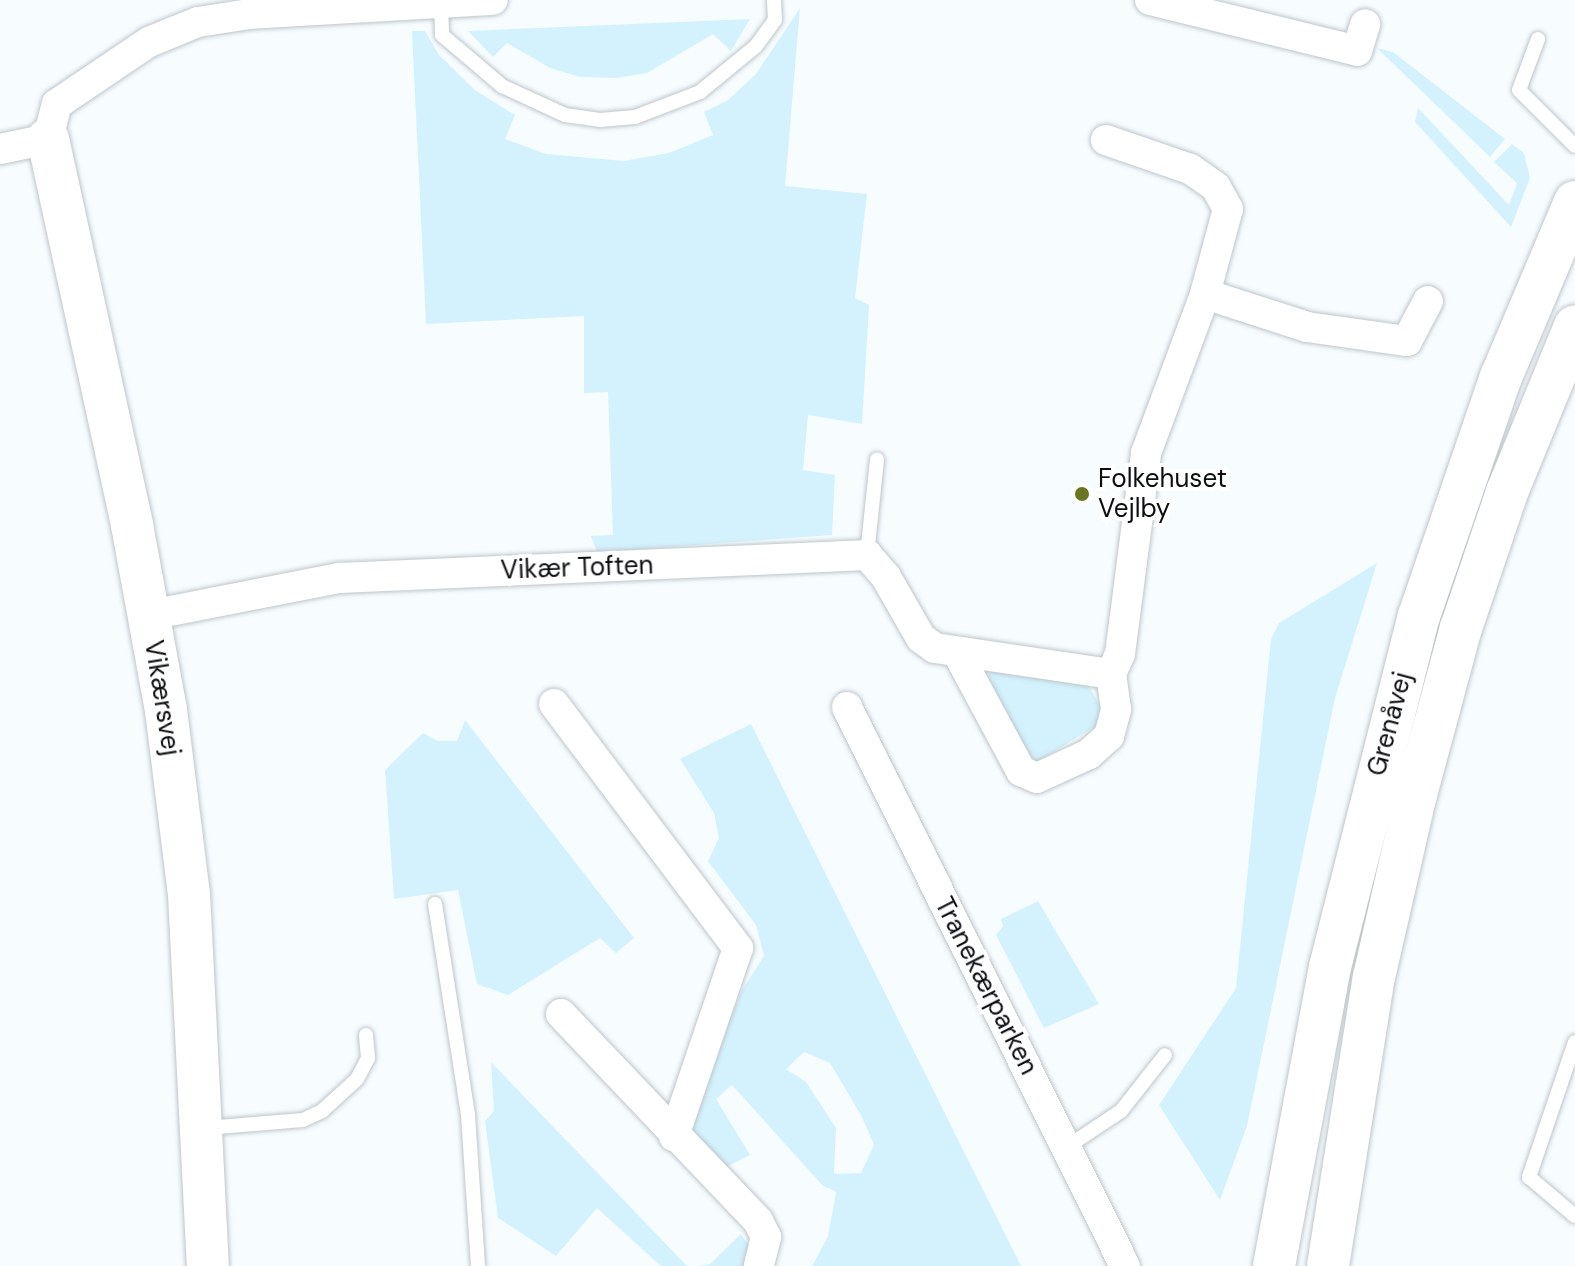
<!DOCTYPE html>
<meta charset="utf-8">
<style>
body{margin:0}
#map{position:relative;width:1575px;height:1266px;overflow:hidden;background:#f7fcff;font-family:"DM Sans",sans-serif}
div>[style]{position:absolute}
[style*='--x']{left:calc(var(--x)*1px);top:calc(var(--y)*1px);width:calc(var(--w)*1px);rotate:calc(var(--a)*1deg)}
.green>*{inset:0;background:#d3f2fe}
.roads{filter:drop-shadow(0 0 2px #bec6ca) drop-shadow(0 0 2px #bec6ca)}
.lane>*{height:14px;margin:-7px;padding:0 7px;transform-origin:7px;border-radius:7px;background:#fff}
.street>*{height:30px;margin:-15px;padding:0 15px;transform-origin:15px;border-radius:15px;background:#fff}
.secondary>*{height:42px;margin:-21px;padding:0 21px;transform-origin:21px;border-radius:21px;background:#fff}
.dots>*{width:22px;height:22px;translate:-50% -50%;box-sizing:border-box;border:4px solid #fff;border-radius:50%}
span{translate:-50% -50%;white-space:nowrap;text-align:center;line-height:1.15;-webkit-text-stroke:8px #fff;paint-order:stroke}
.poi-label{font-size:26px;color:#0c0f10}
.left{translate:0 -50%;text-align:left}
.street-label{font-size:26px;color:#0c0f10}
</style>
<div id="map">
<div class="green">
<i style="clip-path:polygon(800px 8px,785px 186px,867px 194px,855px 298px,869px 305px,862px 424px,808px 415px,803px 470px,835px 475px,832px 535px,597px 552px,591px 536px,613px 535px,608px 392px,584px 393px,584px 316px,426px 324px,412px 31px,425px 31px,439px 55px,475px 90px,515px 115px,505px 139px,546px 154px,624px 161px,669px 153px,713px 135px,704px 112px,728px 100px,756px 74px)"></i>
<i style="clip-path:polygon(750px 19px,731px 51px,713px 34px,647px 73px,617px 78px,580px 77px,550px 68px,507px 43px,493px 57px,468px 31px)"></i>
<i style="clip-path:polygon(1377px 48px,1393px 52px,1505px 139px,1490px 157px)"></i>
<i style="clip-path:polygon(1418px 108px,1509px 205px,1517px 183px,1494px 162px,1512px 144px,1524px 153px,1530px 178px,1511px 227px,1415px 122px)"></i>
<i style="clip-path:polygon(1377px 563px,1335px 698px,1247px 1126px,1220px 1200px,1159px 1105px,1236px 988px,1271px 639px,1279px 623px)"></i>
<i style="clip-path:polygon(991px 671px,1087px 683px,1104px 712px,1099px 724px,1037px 762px,1026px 751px,988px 677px)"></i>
<i style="clip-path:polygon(465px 720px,634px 938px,616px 953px,600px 938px,508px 995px,477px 984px,458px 890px,394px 899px,385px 770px,423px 733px,438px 741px,457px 741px)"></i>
<i style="clip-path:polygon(evenodd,751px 724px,1021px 1266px,812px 1266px,828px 1236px,836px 1192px,822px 1185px,732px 1085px,716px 1099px,750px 1155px,722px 1169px,691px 1137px,691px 1113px,742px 990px,764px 956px,756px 925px,708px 861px,719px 838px,714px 813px,680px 759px,751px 724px,804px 1052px,830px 1063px,862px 1117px,874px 1145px,861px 1173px,834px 1174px,836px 1128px,806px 1082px,786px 1069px,804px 1052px)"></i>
<i style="clip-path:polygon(1038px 901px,1099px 1004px,1044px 1028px,996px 935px,1003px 926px,1001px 919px)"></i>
<i style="clip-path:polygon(491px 1062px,687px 1266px,661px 1266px,597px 1208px,556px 1256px,498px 1218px,485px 1121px,494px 1111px)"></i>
<i style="clip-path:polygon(741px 1234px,751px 1249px,744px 1266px,698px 1266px,710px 1264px)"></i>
</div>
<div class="roads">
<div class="lane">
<i style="--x:441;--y:3;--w:32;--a:88"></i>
<i style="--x:442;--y:35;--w:79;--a:40.4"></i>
<i style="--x:502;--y:86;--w:69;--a:24.7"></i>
<i style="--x:565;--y:115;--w:35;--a:8"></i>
<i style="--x:600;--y:120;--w:35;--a:-5"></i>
<i style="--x:635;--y:117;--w:70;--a:-21"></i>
<i style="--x:700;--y:92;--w:72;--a:-39.4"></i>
<i style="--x:756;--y:46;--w:32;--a:-54"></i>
<i style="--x:775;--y:20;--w:20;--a:-93"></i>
<i style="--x:1538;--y:39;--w:54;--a:110.4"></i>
<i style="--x:1519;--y:90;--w:79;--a:45"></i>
<i style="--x:867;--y:555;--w:96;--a:-84"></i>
<i style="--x:435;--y:904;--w:214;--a:81.1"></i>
<i style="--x:468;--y:1115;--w:151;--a:86.2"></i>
<i style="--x:1575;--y:1042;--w:143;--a:108.8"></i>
<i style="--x:1529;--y:1177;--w:60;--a:40.3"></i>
<i style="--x:206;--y:1128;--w:97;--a:-4.7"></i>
<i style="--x:303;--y:1120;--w:21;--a:-25"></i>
<i style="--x:322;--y:1111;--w:47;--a:-42.4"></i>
<i style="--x:357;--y:1079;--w:24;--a:-62"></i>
<i style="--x:368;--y:1058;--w:23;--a:-95"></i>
<i style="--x:1067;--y:1147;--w:65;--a:-33.7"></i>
<i style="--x:1121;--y:1111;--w:71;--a:-51.8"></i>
</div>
<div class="street">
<i style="--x:1150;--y:0;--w:213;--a:13.8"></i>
<i style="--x:1357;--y:51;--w:28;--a:-73"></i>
<i style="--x:0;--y:149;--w:49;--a:-11.8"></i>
<i style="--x:48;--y:139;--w:36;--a:-76"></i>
<i style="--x:57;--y:104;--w:111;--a:-34"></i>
<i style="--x:149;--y:42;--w:53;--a:-22.2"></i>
<i style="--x:198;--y:22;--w:52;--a:-8.9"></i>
<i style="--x:249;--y:14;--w:244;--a:-3.3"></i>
<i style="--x:1205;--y:294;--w:107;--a:17.9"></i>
<i style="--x:1307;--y:327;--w:101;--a:8"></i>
<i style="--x:1407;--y:341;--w:45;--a:-62.3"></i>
<i style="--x:150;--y:615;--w:193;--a:-11.1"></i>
<i style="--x:339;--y:578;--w:529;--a:-2.49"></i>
<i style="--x:867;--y:555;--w:29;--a:49"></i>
<i style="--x:886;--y:577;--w:70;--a:60.2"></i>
<i style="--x:921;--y:638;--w:17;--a:36"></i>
<i style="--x:935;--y:648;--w:178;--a:8.4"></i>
<i style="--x:1111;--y:674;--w:22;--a:-66"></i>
<i style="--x:1120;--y:654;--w:203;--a:-82.6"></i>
<i style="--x:1146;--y:453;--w:170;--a:-69.6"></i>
<i style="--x:1205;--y:294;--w:88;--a:-74.9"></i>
<i style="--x:1228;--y:209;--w:25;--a:-119"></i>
<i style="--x:1216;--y:187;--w:32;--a:-145"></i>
<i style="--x:1190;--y:169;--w:89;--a:-161"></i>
<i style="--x:958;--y:654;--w:133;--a:61.7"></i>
<i style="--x:1021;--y:771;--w:17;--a:24"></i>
<i style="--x:1037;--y:778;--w:57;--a:-24.8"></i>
<i style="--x:1089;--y:754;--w:27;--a:-42"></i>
<i style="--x:1109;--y:736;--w:28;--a:-75"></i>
<i style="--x:1116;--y:709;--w:35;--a:-98"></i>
<i style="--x:554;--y:704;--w:306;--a:53"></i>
<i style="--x:738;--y:948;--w:199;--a:108.8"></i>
<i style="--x:847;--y:707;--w:624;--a:63.56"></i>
<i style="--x:561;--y:1014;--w:286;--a:46.4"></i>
<i style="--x:758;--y:1221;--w:18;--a:63"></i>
<i style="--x:766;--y:1237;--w:30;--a:104"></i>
</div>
<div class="secondary">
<i style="--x:48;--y:139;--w:395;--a:77.7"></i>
<i style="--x:132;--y:525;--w:188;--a:79.6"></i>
<i style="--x:166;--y:710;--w:185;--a:82.9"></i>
<i style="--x:189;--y:894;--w:372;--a:87.1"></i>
<i style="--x:1274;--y:1266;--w:304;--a:-79.4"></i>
<i style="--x:1330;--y:967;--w:362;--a:-75.8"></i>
<i style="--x:1419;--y:616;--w:253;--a:-71.1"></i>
<i style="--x:1501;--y:377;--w:190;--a:-67.1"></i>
<i style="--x:1328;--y:1266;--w:293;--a:-81"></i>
<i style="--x:1374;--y:977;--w:184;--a:-77.1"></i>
<i style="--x:1415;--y:798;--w:176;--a:-74.9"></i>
<i style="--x:1461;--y:628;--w:144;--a:-71.3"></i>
<i style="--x:1507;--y:492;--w:179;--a:-67.7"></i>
</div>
</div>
<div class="dots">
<i style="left:1082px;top:494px;background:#6b7621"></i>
</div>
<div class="poi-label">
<span class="left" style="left:1098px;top:494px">Folkehuset<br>Vejlby</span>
</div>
<div class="street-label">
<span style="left:577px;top:568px;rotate:-2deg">Vikær Toften</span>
<span style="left:162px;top:698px;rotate:81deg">Vikærsvej</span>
<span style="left:1390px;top:724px;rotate:-75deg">Grenåvej</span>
<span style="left:986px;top:986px;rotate:63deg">Tranekærparken</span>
</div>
</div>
